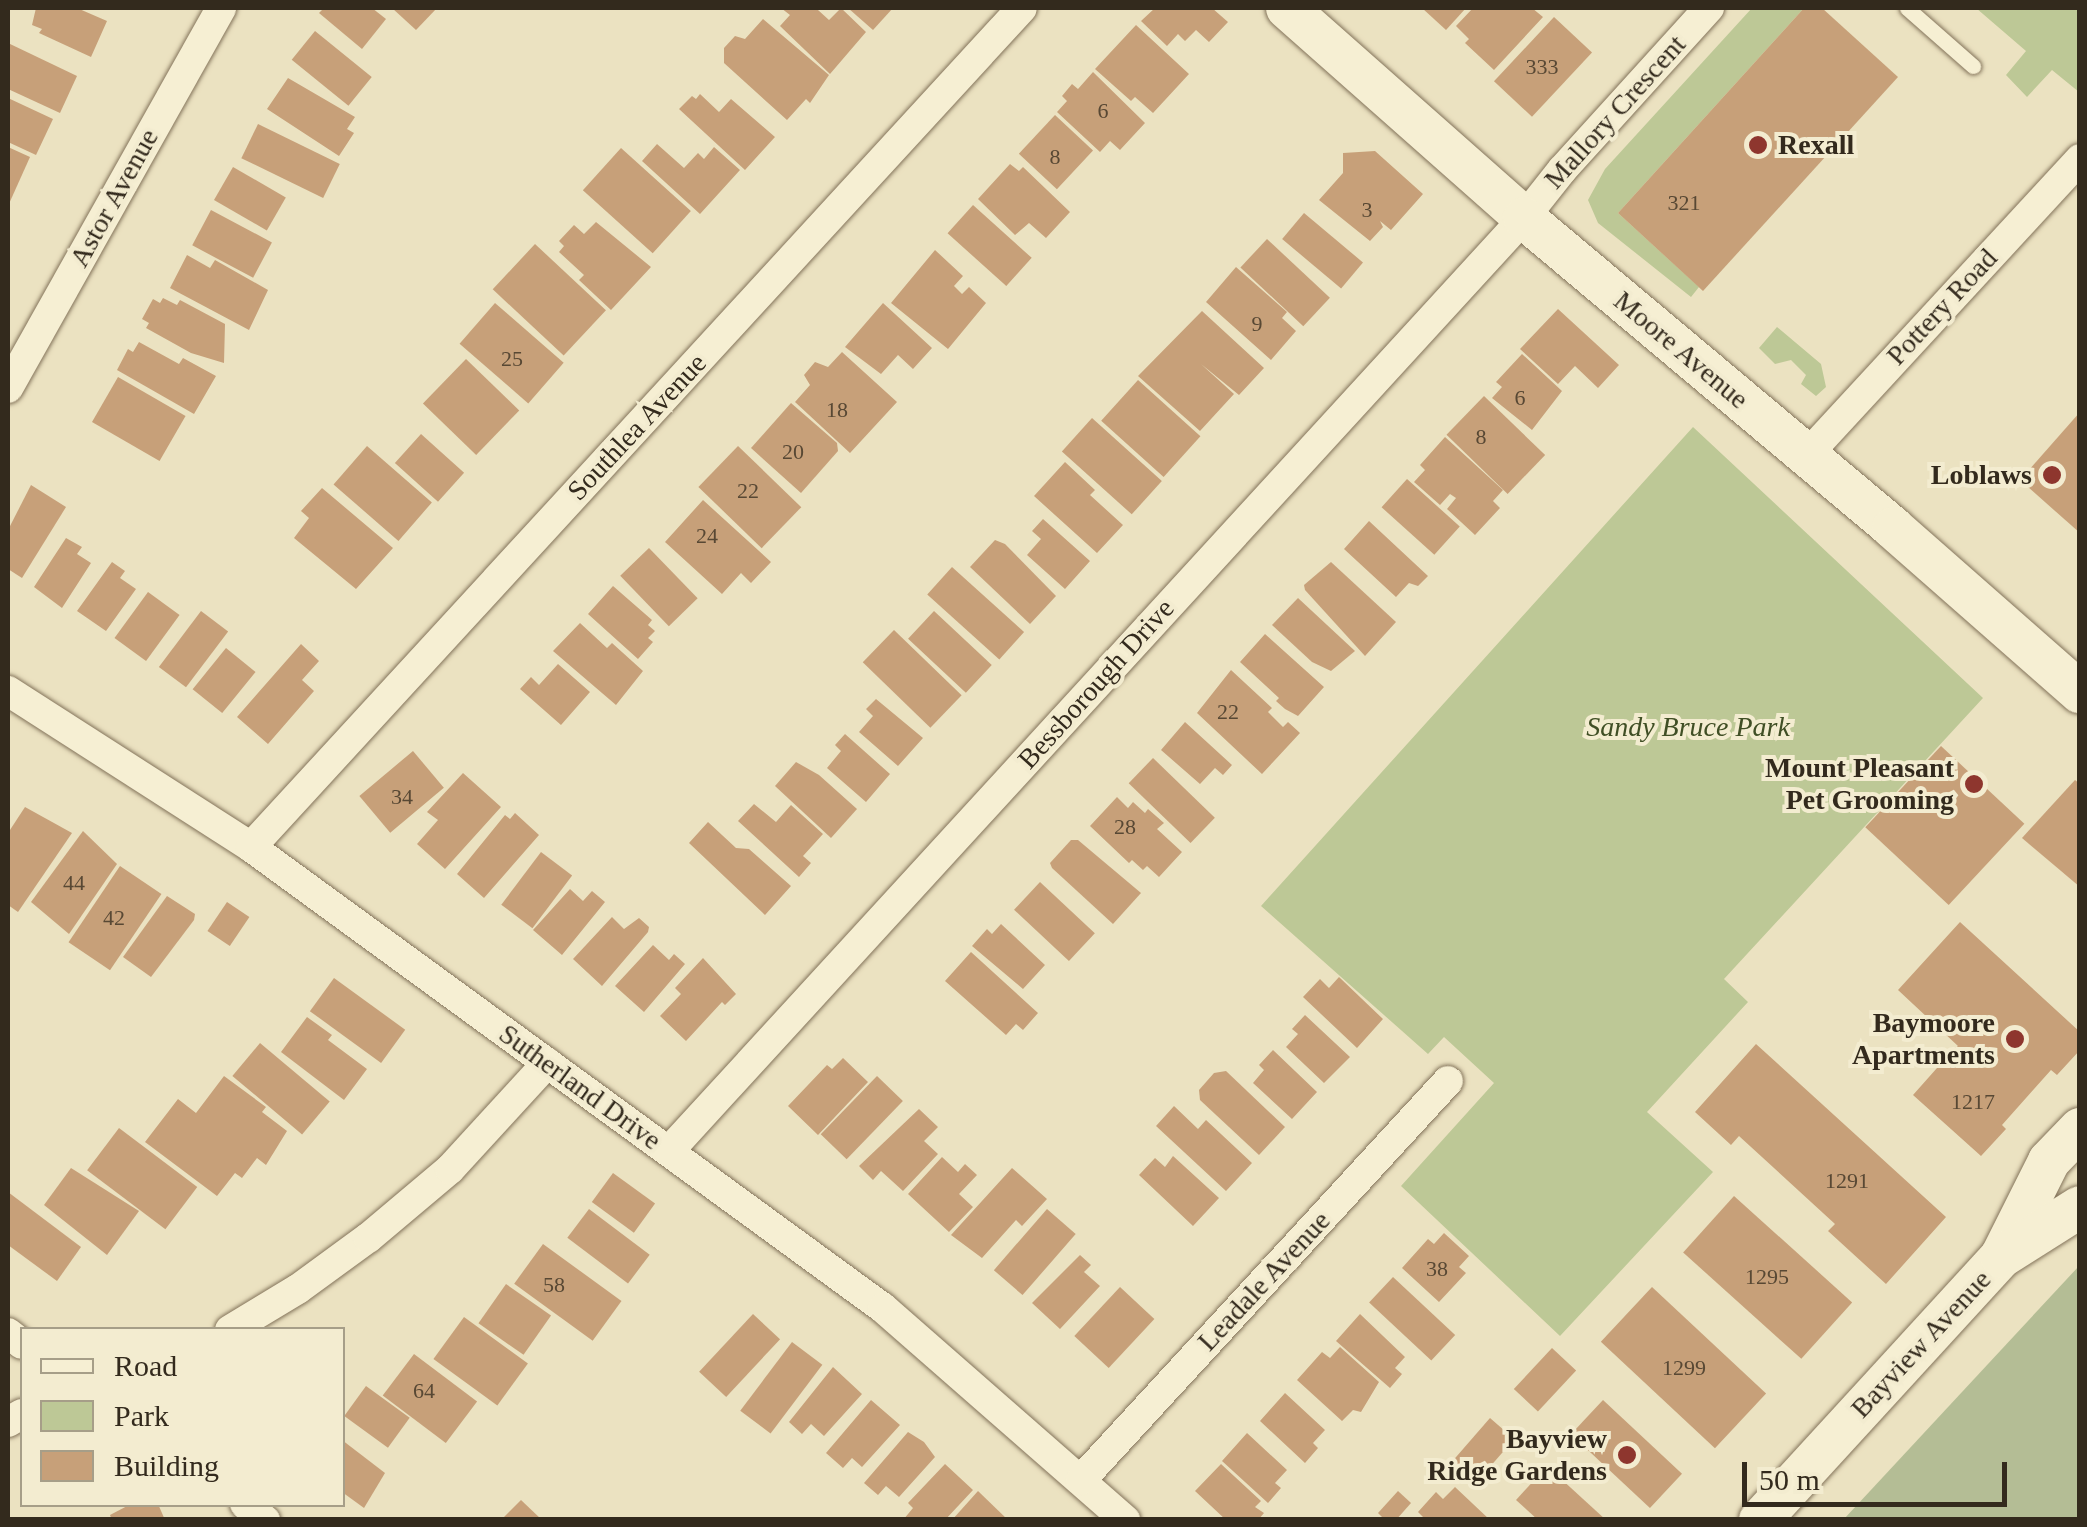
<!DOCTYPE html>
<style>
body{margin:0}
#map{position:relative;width:2087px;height:1527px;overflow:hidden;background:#ebe2c1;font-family:Georgia,serif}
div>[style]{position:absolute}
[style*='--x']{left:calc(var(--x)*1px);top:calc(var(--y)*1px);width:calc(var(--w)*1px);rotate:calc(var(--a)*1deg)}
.green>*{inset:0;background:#bdc896}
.cemetery>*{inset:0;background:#b4bd95}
.building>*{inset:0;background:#c7a079;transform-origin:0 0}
.roads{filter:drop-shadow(0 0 2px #83735a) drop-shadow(0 0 2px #83735a)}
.lane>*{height:15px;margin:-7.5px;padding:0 7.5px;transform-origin:7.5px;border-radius:7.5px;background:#f6efd3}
.street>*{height:30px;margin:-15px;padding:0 15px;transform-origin:15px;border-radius:15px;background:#f6efd3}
.secondary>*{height:42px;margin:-21px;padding:0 21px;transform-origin:21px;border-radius:21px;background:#f6efd3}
.dots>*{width:28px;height:28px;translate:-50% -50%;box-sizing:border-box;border:5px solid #f3ecd0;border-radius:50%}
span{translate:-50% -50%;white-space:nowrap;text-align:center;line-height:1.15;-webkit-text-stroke:8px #f3ecd0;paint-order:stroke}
.number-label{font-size:22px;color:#584834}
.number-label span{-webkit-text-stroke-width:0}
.street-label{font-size:28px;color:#332a1d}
.poi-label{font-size:28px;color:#332a1d;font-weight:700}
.left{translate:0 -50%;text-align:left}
.right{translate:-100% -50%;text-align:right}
.park-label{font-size:28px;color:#404f25;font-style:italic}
.frame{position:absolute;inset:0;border:10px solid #332a1d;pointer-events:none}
.legend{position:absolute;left:20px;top:1327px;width:325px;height:180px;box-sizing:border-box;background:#f3ecd0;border:2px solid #a69e88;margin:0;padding:12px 18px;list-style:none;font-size:30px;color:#332a1d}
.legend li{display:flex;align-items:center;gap:20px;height:50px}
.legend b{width:50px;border:2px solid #a69e88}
.scale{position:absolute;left:1742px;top:1462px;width:265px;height:45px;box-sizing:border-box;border:5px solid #332a1d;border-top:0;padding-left:12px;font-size:30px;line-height:35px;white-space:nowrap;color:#332a1d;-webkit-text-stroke:8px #f3ecd0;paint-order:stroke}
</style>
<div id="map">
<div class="green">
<i style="clip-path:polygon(1752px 8px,1804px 8px,1618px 213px,1699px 287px,1691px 297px,1598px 223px,1588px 200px,1605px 169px)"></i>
<i style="clip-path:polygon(1976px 8px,2079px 8px,2079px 92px,2052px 70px,2027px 97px,2006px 75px,2026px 51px)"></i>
<i style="clip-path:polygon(1777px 327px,1821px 364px,1826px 387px,1816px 396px,1801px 384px,1806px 375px,1791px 360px,1775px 364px,1759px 348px)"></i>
<i style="clip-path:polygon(1693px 427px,1983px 698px,1724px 979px,1748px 1002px,1647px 1112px,1713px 1172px,1560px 1336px,1401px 1186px,1494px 1083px,1444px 1037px,1428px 1054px,1261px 906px)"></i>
</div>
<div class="cemetery">
<i style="clip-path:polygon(2079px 1266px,2079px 1519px,1844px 1519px)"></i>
</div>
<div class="building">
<i style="clip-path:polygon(36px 8px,77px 8px,107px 21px,91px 57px,39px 33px,42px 29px,32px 25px)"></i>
<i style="clip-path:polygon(324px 8px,372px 8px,386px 19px,362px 49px,319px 13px)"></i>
<i style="clip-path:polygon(392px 8px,437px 8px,416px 30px)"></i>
<i style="clip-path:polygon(781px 8px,821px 8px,818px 10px,829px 20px,841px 8px,866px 32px,830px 74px,780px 26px,790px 15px)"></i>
<i style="clip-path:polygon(848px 8px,893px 8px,873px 30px)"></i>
<i style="clip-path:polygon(1155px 8px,1212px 8px,1228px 22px,1209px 42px,1196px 30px,1185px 41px,1178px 34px,1167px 46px,1141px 21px)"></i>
<i style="clip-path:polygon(1422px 8px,1466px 8px,1446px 30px)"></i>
<i style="clip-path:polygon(1473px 8px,1532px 8px,1543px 17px,1494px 70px,1465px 43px,1469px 39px,1456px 26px)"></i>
<i style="clip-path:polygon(1804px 8px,1822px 8px,1898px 77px,1703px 291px,1618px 213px)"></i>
<i style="left:1554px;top:17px;width:52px;height:88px;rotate:43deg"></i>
<i style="clip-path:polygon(763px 19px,829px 75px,810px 103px,806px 99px,787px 120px,724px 63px,724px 48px,735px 36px,745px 39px)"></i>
<i style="clip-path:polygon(1136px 25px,1189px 74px,1153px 113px,1135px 97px,1131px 101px,1095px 69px)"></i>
<i style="left:315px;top:31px;width:73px;height:37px;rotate:39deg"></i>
<i style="clip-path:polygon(8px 43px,77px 76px,60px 113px,8px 89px)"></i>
<i style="clip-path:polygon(1093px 72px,1145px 123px,1120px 150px,1110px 141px,1100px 152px,1057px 112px,1067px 101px,1062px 96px,1072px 84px,1078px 89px)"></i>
<i style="clip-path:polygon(288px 78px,355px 117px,347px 129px,354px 133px,339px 156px,267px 109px)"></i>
<i style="clip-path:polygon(700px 94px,719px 112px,731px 99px,775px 137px,745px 170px,679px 109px,692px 96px,696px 99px)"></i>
<i style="clip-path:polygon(8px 98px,53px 119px,36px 155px,8px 142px)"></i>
<i style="left:1055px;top:115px;width:52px;height:53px;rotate:43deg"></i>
<i style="left:258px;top:124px;width:91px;height:38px;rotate:26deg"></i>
<i style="clip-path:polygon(657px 144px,684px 168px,698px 153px,704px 159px,714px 147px,740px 170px,700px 214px,642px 161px)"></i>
<i style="clip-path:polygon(8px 147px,30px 157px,8px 206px)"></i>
<i style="left:621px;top:148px;width:94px;height:57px;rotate:42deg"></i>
<i style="clip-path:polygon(1375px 151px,1423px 194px,1391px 230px,1380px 221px,1383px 227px,1370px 241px,1319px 200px,1343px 173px,1343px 153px)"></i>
<i style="clip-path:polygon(1010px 164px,1019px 171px,1023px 167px,1070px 212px,1046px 238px,1029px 223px,1015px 235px,978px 199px)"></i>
<i style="left:233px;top:167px;width:61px;height:38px;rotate:30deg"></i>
<i style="left:973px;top:205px;width:79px;height:38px;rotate:42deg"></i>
<i style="left:211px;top:210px;width:69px;height:40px;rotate:28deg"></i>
<i style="left:1304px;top:213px;width:77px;height:34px;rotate:40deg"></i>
<i style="clip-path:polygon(596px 222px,651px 267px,611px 310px,579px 280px,584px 275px,559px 252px,564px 246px,559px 241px,574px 225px,584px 234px)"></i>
<i style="left:1267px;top:239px;width:86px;height:39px;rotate:43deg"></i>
<i style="left:535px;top:244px;width:97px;height:62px;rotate:43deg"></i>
<i style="clip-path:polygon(935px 250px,963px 276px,954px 286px,962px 294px,969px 287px,986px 303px,948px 349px,891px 303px)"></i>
<i style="clip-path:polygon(187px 255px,210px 268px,215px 260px,268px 290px,249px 330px,170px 288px)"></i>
<i style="clip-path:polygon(1236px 267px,1287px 312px,1282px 318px,1296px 331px,1271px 360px,1206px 302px)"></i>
<i style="clip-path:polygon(163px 298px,177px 305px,180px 300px,225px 324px,224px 363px,191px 353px,146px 328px,149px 323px,142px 319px,153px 299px,160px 303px)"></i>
<i style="left:495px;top:303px;width:91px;height:54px;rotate:41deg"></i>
<i style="clip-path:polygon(883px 303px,932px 348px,913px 369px,898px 355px,881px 374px,845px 347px)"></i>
<i style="clip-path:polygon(1558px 309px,1619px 365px,1598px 388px,1575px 366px,1558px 384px,1520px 349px)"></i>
<i style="clip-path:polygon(1202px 311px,1264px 368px,1239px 395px,1201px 364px,1234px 394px,1200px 431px,1138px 376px)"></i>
<i style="clip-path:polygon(139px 342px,179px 364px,183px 358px,216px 376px,194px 414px,117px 370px,128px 349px,133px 352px)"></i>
<i style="clip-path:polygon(842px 352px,897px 402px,850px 453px,795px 402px,810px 385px,804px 375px,815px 362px,828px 367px)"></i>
<i style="clip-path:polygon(1522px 354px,1562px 391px,1532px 430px,1492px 398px,1502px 387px,1496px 382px)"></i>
<i style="left:466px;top:359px;width:74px;height:62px;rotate:44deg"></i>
<i style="left:118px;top:377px;width:78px;height:52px;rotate:30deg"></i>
<i style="left:1138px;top:380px;width:84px;height:55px;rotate:42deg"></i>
<i style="left:1484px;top:396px;width:85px;height:54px;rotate:44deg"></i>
<i style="clip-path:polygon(791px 403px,837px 443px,838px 451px,801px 493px,751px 448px)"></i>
<i style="clip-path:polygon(2080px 412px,2080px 533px,2020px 480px)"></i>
<i style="left:1092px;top:418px;width:94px;height:45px;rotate:42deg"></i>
<i style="left:421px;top:434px;width:58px;height:39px;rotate:42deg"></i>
<i style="clip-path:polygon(1445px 437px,1503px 490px,1493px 501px,1500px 508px,1475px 535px,1447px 509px,1456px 498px,1450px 494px,1440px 505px,1414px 482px,1425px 470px,1420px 465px)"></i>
<i style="left:367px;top:446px;width:86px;height:51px;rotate:41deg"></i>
<i style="left:738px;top:446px;width:88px;height:57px;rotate:44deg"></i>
<i style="clip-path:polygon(1065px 462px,1095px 490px,1090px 495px,1123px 525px,1097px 553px,1034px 496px)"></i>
<i style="left:1407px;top:479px;width:71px;height:38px;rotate:42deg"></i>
<i style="clip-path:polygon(31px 485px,66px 507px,22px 578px,8px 569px,8px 530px)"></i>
<i style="clip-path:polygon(322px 488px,393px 548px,356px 589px,294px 538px,309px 518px,301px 511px)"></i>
<i style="clip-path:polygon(703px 500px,771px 562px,751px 583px,741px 573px,722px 594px,665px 542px)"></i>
<i style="clip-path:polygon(1043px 519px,1090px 561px,1065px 589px,1027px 555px,1041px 539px,1032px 531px)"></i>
<i style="clip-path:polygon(1369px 521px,1428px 576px,1418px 586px,1409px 583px,1396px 597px,1344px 549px)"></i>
<i style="clip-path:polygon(66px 538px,82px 547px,77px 554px,91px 563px,62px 608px,34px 587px)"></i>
<i style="clip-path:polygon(995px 540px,1005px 544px,1056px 596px,1030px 624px,970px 567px)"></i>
<i style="left:649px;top:548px;width:70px;height:40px;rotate:46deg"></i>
<i style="clip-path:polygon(112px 562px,125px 571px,120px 578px,136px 589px,106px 631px,77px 611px)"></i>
<i style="clip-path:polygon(1331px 562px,1396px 622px,1365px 656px,1305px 590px,1304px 585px)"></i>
<i style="left:952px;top:567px;width:97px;height:37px;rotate:42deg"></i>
<i style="clip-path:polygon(613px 586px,652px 620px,648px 625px,655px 631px,648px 638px,653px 642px,638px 659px,588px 614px)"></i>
<i style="left:148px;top:592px;width:39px;height:57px;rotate:36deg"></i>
<i style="clip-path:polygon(1298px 598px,1355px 651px,1331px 671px,1312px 662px,1272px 625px)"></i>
<i style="left:201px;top:611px;width:34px;height:70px;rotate:37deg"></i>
<i style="left:934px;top:611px;width:79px;height:38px;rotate:43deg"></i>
<i style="clip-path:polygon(580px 623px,607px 648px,612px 643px,643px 671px,616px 705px,553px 651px)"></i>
<i style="left:894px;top:630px;width:94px;height:45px;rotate:44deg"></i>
<i style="clip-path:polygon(1265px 634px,1324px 687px,1298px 716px,1285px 709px,1276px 701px,1279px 698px,1240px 662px)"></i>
<i style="clip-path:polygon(301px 644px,319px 661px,302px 680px,314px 691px,268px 744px,237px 717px)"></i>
<i style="left:226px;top:648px;width:38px;height:53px;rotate:39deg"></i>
<i style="clip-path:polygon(558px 664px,590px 692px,561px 725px,520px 689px,531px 677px,539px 685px)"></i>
<i style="clip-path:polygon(1231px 670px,1272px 708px,1268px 712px,1283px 727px,1288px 722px,1300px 733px,1262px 774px,1197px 713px)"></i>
<i style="clip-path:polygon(876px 699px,923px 738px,898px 766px,859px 732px,873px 716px,866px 709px)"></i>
<i style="clip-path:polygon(1185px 722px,1232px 765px,1223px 775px,1215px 768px,1200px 784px,1161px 750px)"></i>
<i style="clip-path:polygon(845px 734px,890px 774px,866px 802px,827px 768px,841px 751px,835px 745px)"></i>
<i style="left:1941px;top:746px;width:114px;height:111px;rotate:43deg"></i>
<i style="left:413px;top:751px;width:48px;height:70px;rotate:50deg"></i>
<i style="left:1153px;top:758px;width:86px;height:35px;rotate:44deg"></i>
<i style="clip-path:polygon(796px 762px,819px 775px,857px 809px,831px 838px,775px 786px)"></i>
<i style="clip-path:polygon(463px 773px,501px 807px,445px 869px,417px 844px,438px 820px,427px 812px)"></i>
<i style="clip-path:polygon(2075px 780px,2080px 784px,2080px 887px,2022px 838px)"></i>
<i style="clip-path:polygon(1117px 797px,1128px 808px,1133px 802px,1145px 813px,1148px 809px,1164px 823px,1157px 829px,1182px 852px,1159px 877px,1147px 866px,1143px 870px,1132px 860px,1129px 863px,1090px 826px)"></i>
<i style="clip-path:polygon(754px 804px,776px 822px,791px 805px,823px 834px,803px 856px,811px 863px,799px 877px,738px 821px)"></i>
<i style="clip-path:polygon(25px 807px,72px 833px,18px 912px,8px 905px,8px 833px)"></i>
<i style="clip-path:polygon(515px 813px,539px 835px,484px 898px,457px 874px,505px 815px,510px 819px)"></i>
<i style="clip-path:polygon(708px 822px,736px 848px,749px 849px,791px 886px,765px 915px,689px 843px)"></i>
<i style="clip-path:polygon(83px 831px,117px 864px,69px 934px,31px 902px)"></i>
<i style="clip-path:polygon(1071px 840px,1078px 840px,1141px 893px,1113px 924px,1052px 868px,1050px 863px)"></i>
<i style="left:541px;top:852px;width:39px;height:66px;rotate:37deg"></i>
<i style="left:120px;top:866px;width:50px;height:92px;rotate:34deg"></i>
<i style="left:1040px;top:882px;width:75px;height:38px;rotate:43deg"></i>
<i style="clip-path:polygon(570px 889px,583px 901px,592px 891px,605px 902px,562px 955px,533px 930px)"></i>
<i style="clip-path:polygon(167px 896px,195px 914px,194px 920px,151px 977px,123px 957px)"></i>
<i style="left:227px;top:902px;width:27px;height:35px;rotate:34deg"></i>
<i style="clip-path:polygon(612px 917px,624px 929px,639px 918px,649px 927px,648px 932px,602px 986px,573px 959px)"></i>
<i style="clip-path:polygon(1960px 922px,2080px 1032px,2080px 1050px,2057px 1075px,2051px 1070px,2002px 1125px,2006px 1129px,1981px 1156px,1913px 1095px,1937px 1068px,1934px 1065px,1958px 1046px,1898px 990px)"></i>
<i style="clip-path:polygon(1001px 924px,1045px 965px,1023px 989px,972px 946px,987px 929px,992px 934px)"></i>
<i style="clip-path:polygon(653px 945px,669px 960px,674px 954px,685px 964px,644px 1012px,615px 986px)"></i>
<i style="clip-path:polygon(971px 952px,1038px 1013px,1023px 1030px,1016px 1024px,1006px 1035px,945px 981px)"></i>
<i style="clip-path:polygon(703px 958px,736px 994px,725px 1005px,722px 1002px,686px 1041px,660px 1016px,681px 994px,675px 988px)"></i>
<i style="clip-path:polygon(1339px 977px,1383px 1019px,1357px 1048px,1303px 997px,1320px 979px,1329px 988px)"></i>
<i style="left:334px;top:978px;width:88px;height:41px;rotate:36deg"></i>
<i style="clip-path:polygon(1305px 1015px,1350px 1057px,1324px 1083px,1286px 1047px,1298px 1034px,1292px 1029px)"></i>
<i style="clip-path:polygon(307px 1017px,332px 1035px,328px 1040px,367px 1069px,344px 1100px,281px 1052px)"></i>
<i style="left:260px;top:1043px;width:91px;height:43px;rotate:40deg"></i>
<i style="clip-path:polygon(1756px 1044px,1946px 1217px,1886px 1284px,1828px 1231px,1835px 1224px,1739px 1136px,1731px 1145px,1695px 1112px)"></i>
<i style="clip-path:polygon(1273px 1050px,1317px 1092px,1292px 1119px,1253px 1083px,1264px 1070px,1259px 1065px)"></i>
<i style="clip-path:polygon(843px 1058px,868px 1082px,818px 1135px,788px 1106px,827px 1065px,832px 1069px)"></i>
<i style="clip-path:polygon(1226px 1071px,1285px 1127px,1259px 1155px,1200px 1100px,1199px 1090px,1214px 1073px)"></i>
<i style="clip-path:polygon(224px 1076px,266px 1107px,262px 1112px,287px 1131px,266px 1165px,257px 1158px,242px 1178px,235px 1173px,217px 1196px,145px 1142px,178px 1099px,196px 1113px)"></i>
<i style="left:877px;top:1076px;width:36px;height:81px;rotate:44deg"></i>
<i style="clip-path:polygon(1174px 1106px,1198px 1129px,1206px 1120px,1252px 1163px,1226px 1191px,1156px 1126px)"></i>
<i style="clip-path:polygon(919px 1109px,938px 1127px,924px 1141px,938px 1154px,903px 1191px,881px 1171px,873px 1180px,859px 1166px)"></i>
<i style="left:119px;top:1128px;width:98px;height:53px;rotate:37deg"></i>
<i style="clip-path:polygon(1173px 1156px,1219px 1198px,1193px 1226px,1139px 1175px,1155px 1158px,1165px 1167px)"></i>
<i style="clip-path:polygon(942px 1157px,958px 1172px,965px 1164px,977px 1175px,959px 1194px,973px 1207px,949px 1232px,908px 1194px)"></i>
<i style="clip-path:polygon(71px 1168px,139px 1211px,107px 1255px,44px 1205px)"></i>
<i style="clip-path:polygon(1012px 1168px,1047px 1199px,1022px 1226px,1016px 1220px,982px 1258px,951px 1235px)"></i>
<i style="left:613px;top:1173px;width:52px;height:36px;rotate:36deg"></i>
<i style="clip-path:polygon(8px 1192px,81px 1247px,57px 1281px,8px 1245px)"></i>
<i style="left:1734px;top:1196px;width:159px;height:76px;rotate:42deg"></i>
<i style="left:589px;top:1209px;width:76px;height:36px;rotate:37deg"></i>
<i style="left:1047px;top:1209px;width:38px;height:81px;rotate:41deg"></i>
<i style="clip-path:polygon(1444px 1233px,1469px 1256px,1459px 1267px,1466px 1273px,1439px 1302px,1402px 1268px,1428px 1239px,1434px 1244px)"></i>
<i style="left:543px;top:1244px;width:97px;height:49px;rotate:36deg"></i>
<i style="clip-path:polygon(1080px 1255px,1091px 1265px,1084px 1272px,1100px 1286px,1060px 1329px,1032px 1303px)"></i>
<i style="left:1393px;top:1277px;width:85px;height:35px;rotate:43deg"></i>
<i style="left:506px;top:1284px;width:55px;height:48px;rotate:35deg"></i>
<i style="left:1120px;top:1287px;width:47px;height:67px;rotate:43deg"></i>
<i style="left:1652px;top:1287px;width:156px;height:75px;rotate:43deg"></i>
<i style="left:753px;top:1314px;width:37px;height:79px;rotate:43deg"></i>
<i style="clip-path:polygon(1360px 1314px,1405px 1357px,1395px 1368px,1402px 1374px,1390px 1388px,1336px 1341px)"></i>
<i style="left:464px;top:1317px;width:79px;height:52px;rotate:36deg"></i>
<i style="left:792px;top:1342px;width:38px;height:86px;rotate:37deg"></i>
<i style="clip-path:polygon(1340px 1347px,1379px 1382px,1361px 1412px,1353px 1410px,1342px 1421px,1297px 1380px,1322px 1352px,1330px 1358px)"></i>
<i style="left:1552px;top:1348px;width:33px;height:56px;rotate:43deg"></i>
<i style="left:414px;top:1354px;width:79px;height:52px;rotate:37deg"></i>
<i style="clip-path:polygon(833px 1367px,862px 1394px,824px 1436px,811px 1424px,802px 1434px,789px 1422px)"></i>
<i style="left:366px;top:1386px;width:54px;height:37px;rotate:36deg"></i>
<i style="clip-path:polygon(1285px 1393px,1325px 1430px,1313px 1443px,1318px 1448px,1305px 1463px,1260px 1421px)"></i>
<i style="clip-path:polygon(871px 1400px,900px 1425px,862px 1467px,852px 1458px,843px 1468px,826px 1453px)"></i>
<i style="left:1603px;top:1400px;width:108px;height:47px;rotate:43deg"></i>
<i style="left:1490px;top:1418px;width:32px;height:56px;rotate:41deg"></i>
<i style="clip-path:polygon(908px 1432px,924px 1442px,935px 1457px,899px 1497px,886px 1486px,878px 1495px,864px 1483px)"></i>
<i style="clip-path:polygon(1247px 1433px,1287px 1470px,1275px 1483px,1281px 1488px,1268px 1503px,1222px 1461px)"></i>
<i style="clip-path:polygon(342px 1440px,385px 1473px,364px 1508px,342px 1492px)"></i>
<i style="clip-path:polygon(945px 1464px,973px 1490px,945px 1520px,903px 1520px,913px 1508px,908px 1503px)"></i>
<i style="clip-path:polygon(1221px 1464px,1261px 1501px,1255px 1507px,1264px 1513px,1258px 1520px,1226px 1520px,1195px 1491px)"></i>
<i style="clip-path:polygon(1547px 1466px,1606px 1520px,1538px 1520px,1516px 1500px)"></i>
<i style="clip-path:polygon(1455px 1487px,1490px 1520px,1426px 1520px,1418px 1512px,1436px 1492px,1443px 1499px)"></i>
<i style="clip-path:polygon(978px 1491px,1008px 1520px,952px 1520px)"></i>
<i style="clip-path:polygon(1398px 1491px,1411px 1503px,1396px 1520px,1385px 1520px,1378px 1513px)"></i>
<i style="clip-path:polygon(521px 1500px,542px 1520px,501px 1520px)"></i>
<i style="clip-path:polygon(131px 1504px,158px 1504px,165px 1520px,112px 1520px,110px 1515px)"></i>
</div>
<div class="roads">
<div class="lane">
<i style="--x:1907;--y:8;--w:88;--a:41.3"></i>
</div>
<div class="street">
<i style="--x:8;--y:388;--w:436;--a:-60.7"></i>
<i style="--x:1806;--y:456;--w:404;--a:-47.3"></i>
<i style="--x:8;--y:691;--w:289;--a:32.7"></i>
<i style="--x:251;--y:847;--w:782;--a:36.11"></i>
<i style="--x:883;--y:1308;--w:322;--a:41.2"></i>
<i style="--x:251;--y:847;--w:1139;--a:-47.42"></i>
<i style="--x:669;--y:1151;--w:1266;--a:-47.5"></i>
<i style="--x:1524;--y:218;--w:61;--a:-51.6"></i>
<i style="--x:1562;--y:170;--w:219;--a:-47.8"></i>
<i style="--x:230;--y:1330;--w:79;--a:-31.1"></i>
<i style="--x:298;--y:1289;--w:87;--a:-36.1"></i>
<i style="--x:368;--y:1238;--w:107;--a:-40.1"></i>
<i style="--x:450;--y:1169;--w:144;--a:-47.5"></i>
<i style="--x:8;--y:1333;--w:18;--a:38"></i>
<i style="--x:8;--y:1422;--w:16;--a:-30"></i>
<i style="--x:1081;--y:1480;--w:542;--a:-47.39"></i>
<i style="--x:245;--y:1504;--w:26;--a:39"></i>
</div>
<div class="secondary">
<i style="--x:1287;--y:8;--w:317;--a:41.5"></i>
<i style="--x:1524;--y:218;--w:482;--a:40"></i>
<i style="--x:1893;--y:528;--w:249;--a:41.3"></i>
<i style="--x:2002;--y:1255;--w:105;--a:-63.4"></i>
<i style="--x:2049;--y:1161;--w:45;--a:-45.9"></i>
<i style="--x:1760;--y:1520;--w:357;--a:-47.5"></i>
<i style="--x:2001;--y:1257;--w:93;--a:-32.3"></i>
</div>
</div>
<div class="dots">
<i style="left:1758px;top:145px;background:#8e362e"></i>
<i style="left:2052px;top:475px;background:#8e362e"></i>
<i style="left:1974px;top:784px;background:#8e362e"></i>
<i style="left:2015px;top:1039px;background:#8e362e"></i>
<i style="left:1627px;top:1455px;background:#8e362e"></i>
</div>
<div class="number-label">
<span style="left:1542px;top:67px">333</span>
<span style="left:1103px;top:111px">6</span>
<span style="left:1055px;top:157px">8</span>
<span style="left:1684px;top:203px">321</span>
<span style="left:1367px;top:210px">3</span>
<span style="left:1257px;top:324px">9</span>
<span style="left:512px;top:359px">25</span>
<span style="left:1520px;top:398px">6</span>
<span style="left:837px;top:410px">18</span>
<span style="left:1481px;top:437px">8</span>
<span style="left:793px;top:452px">20</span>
<span style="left:748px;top:491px">22</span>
<span style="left:707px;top:536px">24</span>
<span style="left:1228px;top:712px">22</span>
<span style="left:402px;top:797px">34</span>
<span style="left:1125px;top:827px">28</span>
<span style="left:74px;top:883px">44</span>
<span style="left:114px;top:918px">42</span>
<span style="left:1973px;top:1102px">1217</span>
<span style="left:1847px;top:1181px">1291</span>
<span style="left:1437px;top:1269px">38</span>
<span style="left:1767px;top:1277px">1295</span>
<span style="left:554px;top:1285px">58</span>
<span style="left:1684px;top:1368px">1299</span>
<span style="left:424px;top:1391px">64</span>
</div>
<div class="street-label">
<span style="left:1615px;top:112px;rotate:-48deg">Mallory Crescent</span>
<span style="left:114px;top:198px;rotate:-61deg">Astor Avenue</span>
<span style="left:1942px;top:307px;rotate:-47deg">Pottery Road</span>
<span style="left:1681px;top:350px;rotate:40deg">Moore Avenue</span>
<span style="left:637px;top:427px;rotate:-47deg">Southlea Avenue</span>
<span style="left:1096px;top:684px;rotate:-48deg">Bessborough Drive</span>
<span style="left:580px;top:1087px;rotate:36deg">Sutherland Drive</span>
<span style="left:1264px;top:1281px;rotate:-47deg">Leadale Avenue</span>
<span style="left:1921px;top:1344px;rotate:-47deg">Bayview Avenue</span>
</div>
<div class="poi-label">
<span class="left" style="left:1778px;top:145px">Rexall</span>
<span class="right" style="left:2032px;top:475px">Loblaws</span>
<span class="right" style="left:1954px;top:784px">Mount Pleasant<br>Pet Grooming</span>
<span class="right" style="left:1995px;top:1039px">Baymoore<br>Apartments</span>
<span class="right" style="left:1607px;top:1455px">Bayview<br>Ridge Gardens</span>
</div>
<div class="park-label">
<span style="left:1688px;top:727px">Sandy Bruce Park</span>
</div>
<div class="frame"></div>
<ul class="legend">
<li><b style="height:12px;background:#f6efd3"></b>Road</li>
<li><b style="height:28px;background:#bdc896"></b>Park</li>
<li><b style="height:28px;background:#c7a079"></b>Building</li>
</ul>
<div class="scale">50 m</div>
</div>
